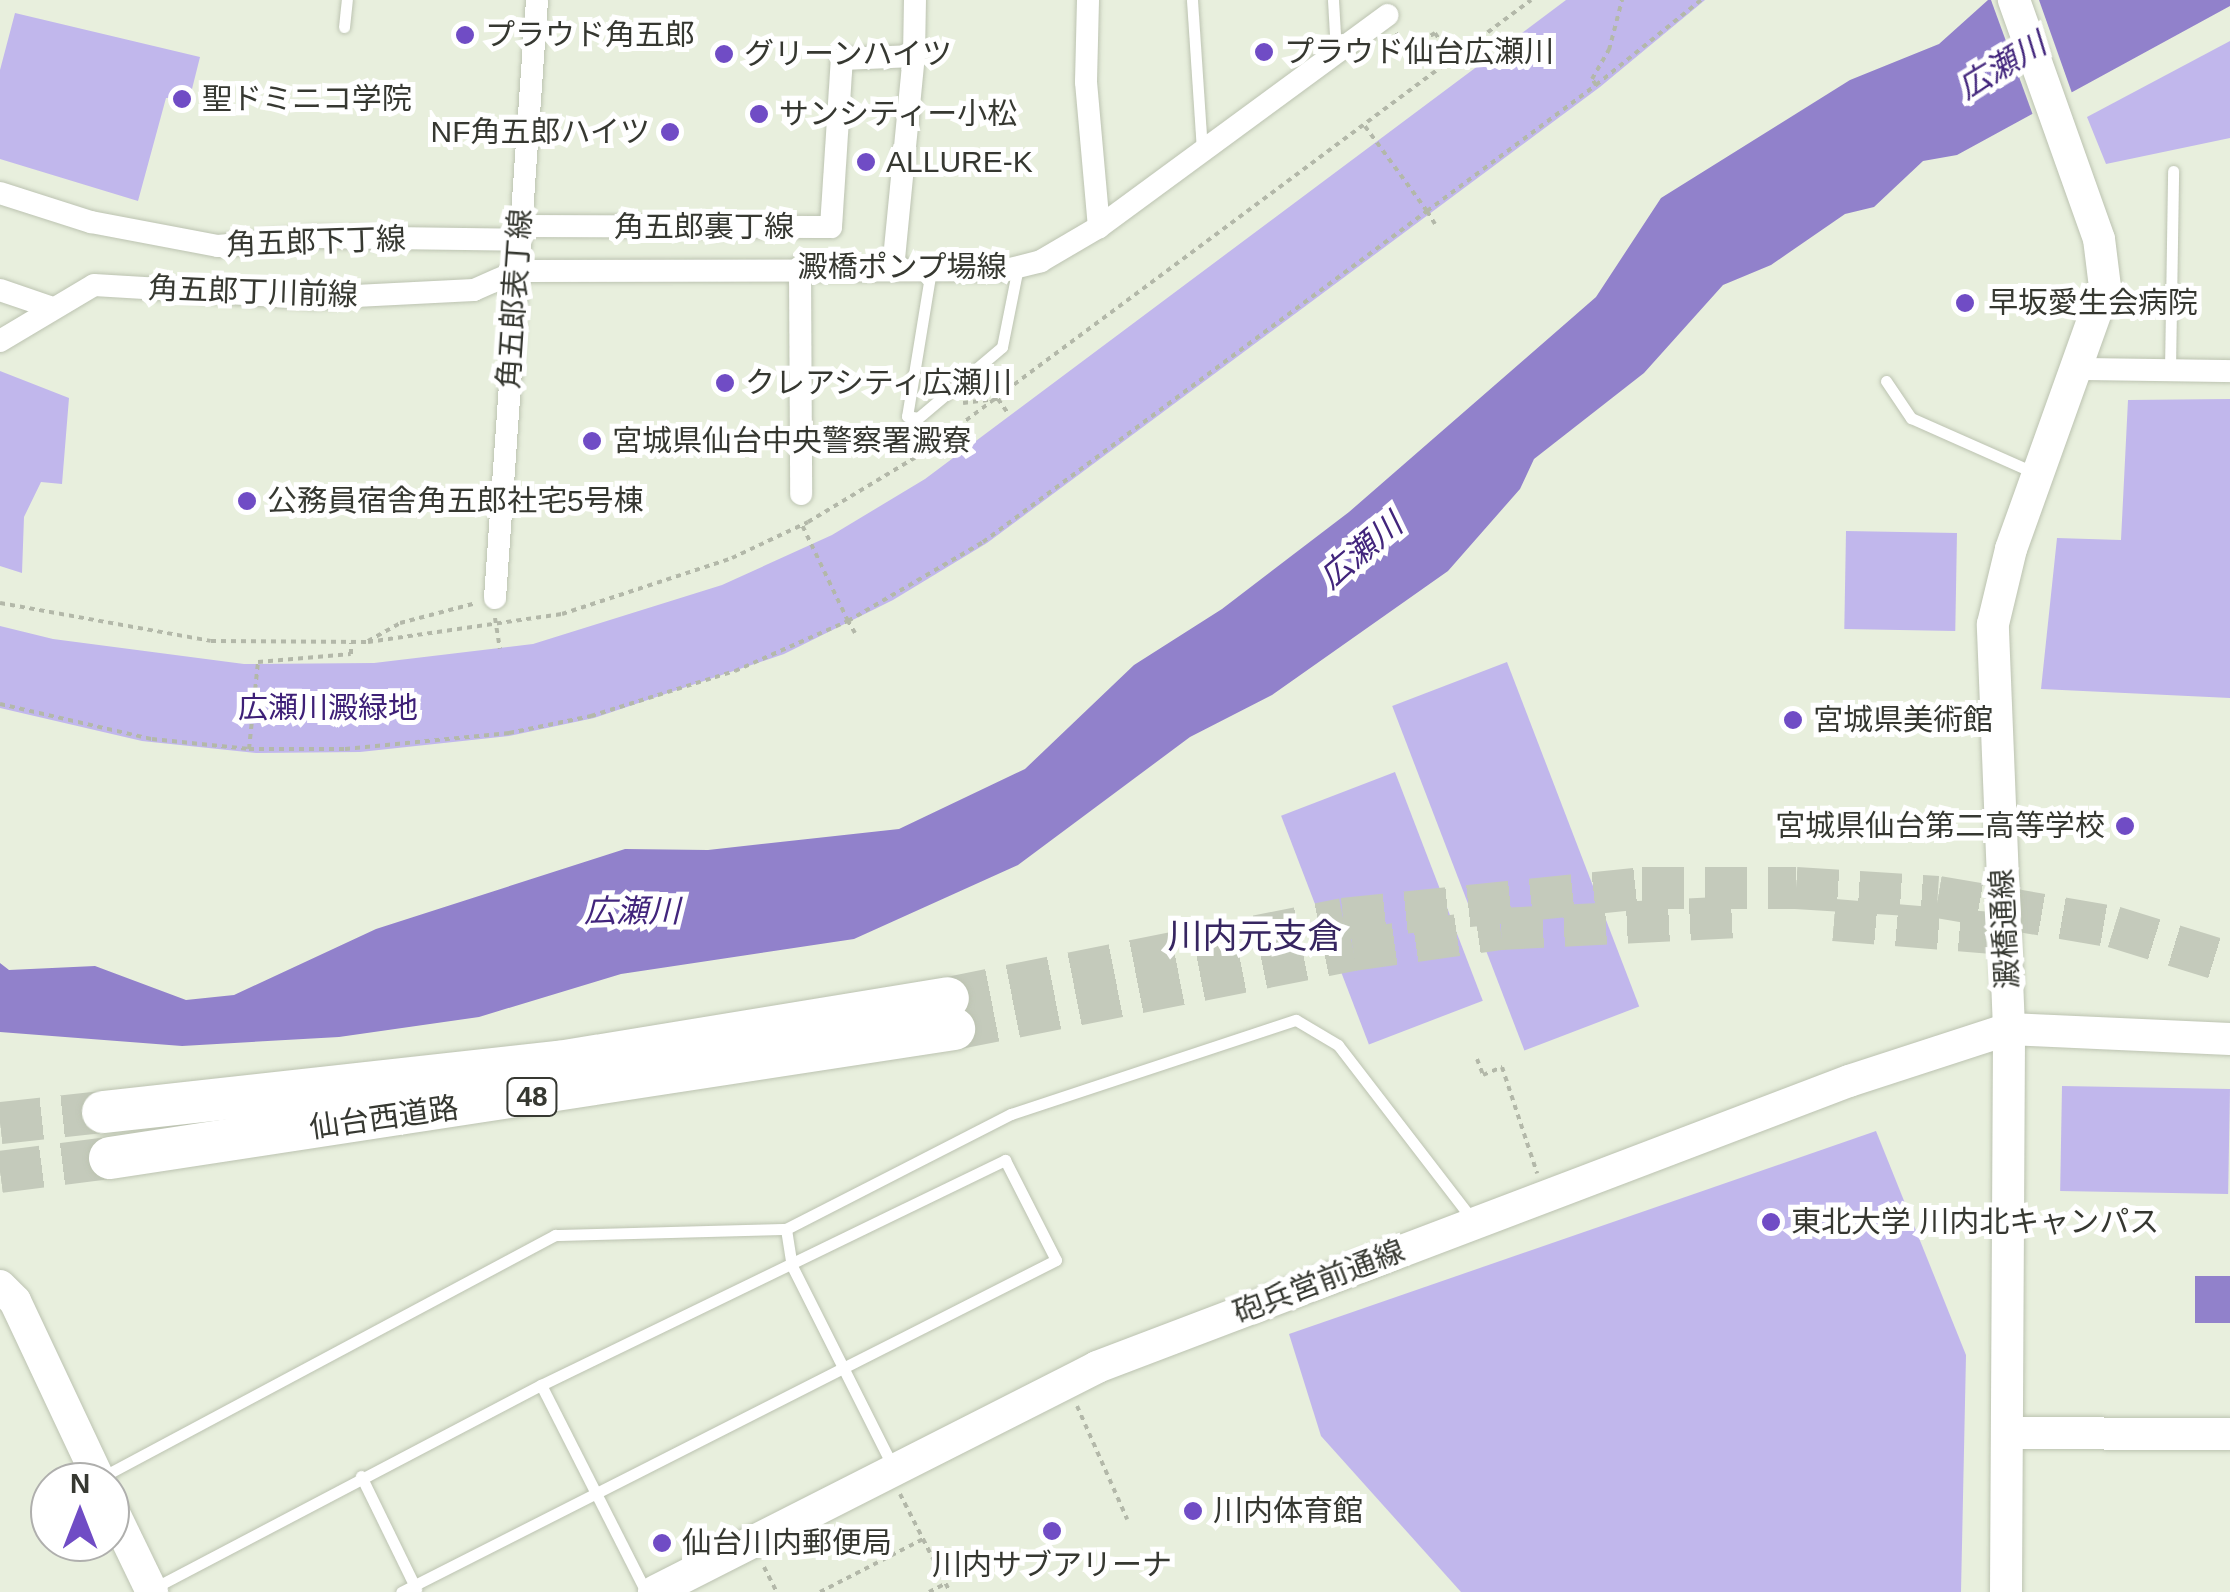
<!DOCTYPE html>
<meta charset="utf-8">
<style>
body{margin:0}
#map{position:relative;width:2230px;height:1592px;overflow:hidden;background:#e8efdd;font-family:Arial,"Noto Sans JP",sans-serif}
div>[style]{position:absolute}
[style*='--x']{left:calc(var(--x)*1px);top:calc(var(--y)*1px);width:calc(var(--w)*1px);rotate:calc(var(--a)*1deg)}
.green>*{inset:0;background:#c1b7ec;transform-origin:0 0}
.water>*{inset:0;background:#9181cb;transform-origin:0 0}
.pier>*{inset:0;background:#e8efdd}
.highway-tunnel>*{height:42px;margin-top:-21px;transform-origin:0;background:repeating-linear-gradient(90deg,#c4cabb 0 42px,transparent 0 63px)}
.path>*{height:4px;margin-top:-2px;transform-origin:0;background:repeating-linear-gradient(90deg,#b3b8a9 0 5px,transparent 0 10px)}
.roads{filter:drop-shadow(0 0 2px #bcc3b1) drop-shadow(0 0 2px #bcc3b1)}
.lane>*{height:11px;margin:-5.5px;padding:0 5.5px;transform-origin:5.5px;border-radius:5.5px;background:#fff}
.street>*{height:22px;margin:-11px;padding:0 11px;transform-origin:11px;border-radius:11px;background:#fff}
.secondary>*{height:32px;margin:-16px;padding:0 16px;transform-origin:16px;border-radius:16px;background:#fff}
.highway>*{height:42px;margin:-21px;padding:0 21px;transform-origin:21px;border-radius:21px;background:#fff}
.dots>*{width:28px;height:28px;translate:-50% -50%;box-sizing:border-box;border:5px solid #fff;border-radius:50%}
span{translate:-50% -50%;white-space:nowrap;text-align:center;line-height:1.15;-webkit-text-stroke:10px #fff;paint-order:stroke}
.shield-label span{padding:2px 8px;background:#fff;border:2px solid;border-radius:8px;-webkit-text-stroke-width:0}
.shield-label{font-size:28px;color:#363831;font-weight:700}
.poi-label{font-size:30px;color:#363831}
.left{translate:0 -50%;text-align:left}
.right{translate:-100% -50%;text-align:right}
.street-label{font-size:30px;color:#363831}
.park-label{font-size:30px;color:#3e2077}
.water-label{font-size:32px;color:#42257c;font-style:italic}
.quarter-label{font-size:35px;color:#372661}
.north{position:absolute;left:30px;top:1462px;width:100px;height:100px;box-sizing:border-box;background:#fff;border:2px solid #afafad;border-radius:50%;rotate:0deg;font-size:28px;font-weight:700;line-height:40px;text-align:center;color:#363831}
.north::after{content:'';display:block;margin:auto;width:35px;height:45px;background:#704cc5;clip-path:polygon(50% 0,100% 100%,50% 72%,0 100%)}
</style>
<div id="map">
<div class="green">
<i style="clip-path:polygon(1566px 0,1705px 0,1600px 87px,987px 543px,893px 600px,784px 654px,594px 718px,509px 736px,360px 752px,256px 753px,142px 741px,0 708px,0 626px,53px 639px,244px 664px,374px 663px,533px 644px,722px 585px,832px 535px,925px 479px)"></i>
<i style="clip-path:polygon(15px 13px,200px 57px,190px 97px,166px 98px,138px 201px,0 159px,0 70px)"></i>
<i style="clip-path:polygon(2230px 41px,2230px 138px,2106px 164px,2087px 117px)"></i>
<i style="clip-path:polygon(0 371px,69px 398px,62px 484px,41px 482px,24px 517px,22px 573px,0 566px)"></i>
<i style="clip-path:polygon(2230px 399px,2230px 698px,2041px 689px,2057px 538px,2121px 540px,2128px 400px)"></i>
<i style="left:1846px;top:531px;width:111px;height:98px;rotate:1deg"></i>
<i style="left:1507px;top:662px;width:369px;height:123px;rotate:69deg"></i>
<i style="left:1395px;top:772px;width:245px;height:122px;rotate:69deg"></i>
<i style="left:2062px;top:1086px;width:168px;height:105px;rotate:1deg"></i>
<i style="clip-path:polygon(1876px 1131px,1966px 1355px,1961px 1592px,1461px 1592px,1321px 1436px,1289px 1334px)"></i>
</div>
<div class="water">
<i style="clip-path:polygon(1988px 0,2230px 0,2230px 6px,1957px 155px,1923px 161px,1874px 207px,1845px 214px,1771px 265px,1723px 285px,1644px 373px,1534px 459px,1520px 489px,1448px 571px,1272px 695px,1190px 737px,1018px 865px,854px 939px,621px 974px,479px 1017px,339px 1037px,182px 1046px,0 1032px,0 963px,9px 970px,95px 966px,186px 1000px,234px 995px,376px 929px,625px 849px,708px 850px,899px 829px,1025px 769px,1134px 665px,1222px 609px,1349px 512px,1596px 297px,1661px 198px,1850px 80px,1939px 44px)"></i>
<i style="left:2195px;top:1276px;width:35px;height:47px"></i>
</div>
<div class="pier">
<i style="clip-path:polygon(1991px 0,2039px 0,2073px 96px,2034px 118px)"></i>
</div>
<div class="highway-tunnel">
<i style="--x:1834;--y:920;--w:160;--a:4.7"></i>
<i style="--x:948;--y:998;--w:403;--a:-11.3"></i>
<i style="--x:1343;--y:919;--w:301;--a:-5.9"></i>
<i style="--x:1642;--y:888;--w:154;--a:0"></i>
<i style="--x:1796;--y:888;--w:142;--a:3.6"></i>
<i style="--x:1938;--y:897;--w:179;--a:9.7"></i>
<i style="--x:2114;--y:927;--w:121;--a:17.2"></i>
<i style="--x:954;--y:1029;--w:407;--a:-11.2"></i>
<i style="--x:1353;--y:950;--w:149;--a:-8.1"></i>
<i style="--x:1501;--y:929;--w:237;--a:-2.9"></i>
<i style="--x:0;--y:1123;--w:104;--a:-6.1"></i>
<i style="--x:0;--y:1172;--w:111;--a:-7.3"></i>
</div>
<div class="path">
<i style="--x:1396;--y:33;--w:20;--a:63"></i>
<i style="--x:1405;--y:51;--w:35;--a:-31"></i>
<i style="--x:1435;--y:33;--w:30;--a:56"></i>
<i style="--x:1596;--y:85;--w:135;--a:-39"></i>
<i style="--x:1435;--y:224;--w:15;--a:-122"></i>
<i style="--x:1427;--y:211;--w:211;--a:-36.7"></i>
<i style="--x:1596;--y:85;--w:7;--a:-124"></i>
<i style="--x:1592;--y:79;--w:34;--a:-60"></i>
<i style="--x:1609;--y:50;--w:52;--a:-75.4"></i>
<i style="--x:963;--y:403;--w:35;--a:-7"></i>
<i style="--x:998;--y:399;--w:19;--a:55"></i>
<i style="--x:0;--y:603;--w:214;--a:10.2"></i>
<i style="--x:211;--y:641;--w:157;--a:0.4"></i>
<i style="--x:368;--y:642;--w:196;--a:-8.2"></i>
<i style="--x:562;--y:614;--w:179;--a:-18.2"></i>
<i style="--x:732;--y:558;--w:84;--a:-25.3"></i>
<i style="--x:808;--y:522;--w:128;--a:-31"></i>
<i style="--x:918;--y:456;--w:764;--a:-36.64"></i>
<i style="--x:495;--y:618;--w:31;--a:81"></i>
<i style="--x:855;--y:633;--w:14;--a:-120"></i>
<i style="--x:848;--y:621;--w:156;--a:-30.3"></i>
<i style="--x:983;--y:542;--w:554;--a:-36.7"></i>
<i style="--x:1427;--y:211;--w:107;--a:-126.2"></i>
<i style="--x:368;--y:641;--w:37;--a:-29"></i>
<i style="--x:400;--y:623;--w:79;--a:-14.7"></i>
<i style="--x:0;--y:704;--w:156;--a:13"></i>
<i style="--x:152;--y:739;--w:98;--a:5.9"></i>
<i style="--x:249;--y:749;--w:87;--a:-84.1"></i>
<i style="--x:258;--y:662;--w:93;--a:-4.9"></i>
<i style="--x:351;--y:654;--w:11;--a:-90"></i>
<i style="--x:249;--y:749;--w:96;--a:0"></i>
<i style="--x:345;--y:749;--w:165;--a:-5.6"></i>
<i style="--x:509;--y:733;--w:84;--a:-11.7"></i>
<i style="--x:591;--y:716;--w:151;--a:-17.4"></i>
<i style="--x:735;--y:671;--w:124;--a:-23.9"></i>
<i style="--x:848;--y:621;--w:106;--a:-115.6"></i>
<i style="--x:1477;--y:1059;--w:17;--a:69"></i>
<i style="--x:1483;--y:1075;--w:21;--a:-23"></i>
<i style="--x:1502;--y:1067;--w:112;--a:71.7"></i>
<i style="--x:1077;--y:1406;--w:124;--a:66.1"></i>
<i style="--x:900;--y:1494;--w:51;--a:62.9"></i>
<i style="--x:764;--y:1567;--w:28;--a:63"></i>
<i style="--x:820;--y:1592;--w:116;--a:-27.2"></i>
<i style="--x:923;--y:1539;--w:59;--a:63"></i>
<i style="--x:929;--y:1592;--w:18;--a:-27"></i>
</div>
<div class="roads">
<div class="lane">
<i style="--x:1192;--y:0;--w:150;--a:86.2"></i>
<i style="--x:1333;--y:0;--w:52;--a:86.7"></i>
<i style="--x:344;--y:27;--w:27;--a:-84"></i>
<i style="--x:931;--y:270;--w:148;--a:99.3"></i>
<i style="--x:907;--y:416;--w:11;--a:10"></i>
<i style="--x:918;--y:418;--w:110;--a:-40.2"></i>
<i style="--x:1002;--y:347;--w:82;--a:-78.7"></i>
<i style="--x:2170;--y:370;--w:199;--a:-89.1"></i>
<i style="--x:1886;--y:381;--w:45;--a:56"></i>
<i style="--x:1911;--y:418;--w:136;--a:23.9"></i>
<i style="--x:786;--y:1229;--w:37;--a:81"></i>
<i style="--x:792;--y:1266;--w:223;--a:63.3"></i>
<i style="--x:541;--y:1385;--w:232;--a:63.1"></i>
<i style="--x:361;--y:1476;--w:126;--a:64"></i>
<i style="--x:102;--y:1477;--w:514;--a:-28.11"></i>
<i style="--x:555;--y:1235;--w:231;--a:-1.5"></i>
<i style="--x:786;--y:1229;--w:253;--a:-27.1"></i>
<i style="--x:1011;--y:1114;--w:300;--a:-18.3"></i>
<i style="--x:1296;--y:1020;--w:49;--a:30.8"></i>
<i style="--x:1338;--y:1045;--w:220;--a:52.4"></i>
<i style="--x:154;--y:1588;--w:437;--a:-27.7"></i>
<i style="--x:541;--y:1385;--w:516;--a:-25.87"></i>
<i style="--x:1005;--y:1160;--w:112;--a:63"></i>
<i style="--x:1056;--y:1260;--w:734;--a:153.12"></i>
</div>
<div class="street">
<i style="--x:1088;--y:0;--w:82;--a:91.4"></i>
<i style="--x:1086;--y:82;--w:146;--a:84.9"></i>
<i style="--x:0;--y:193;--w:96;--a:17.7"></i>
<i style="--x:91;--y:222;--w:129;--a:10.7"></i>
<i style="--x:218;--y:246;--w:97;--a:-5.3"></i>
<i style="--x:315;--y:237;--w:205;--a:0.8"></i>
<i style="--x:521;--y:226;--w:310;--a:0.2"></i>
<i style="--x:831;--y:227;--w:168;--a:-86.3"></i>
<i style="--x:842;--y:59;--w:72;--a:-2.4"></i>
<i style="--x:914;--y:56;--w:56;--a:-89"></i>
<i style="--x:800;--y:267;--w:227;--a:89.7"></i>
<i style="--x:893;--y:269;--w:214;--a:-84.4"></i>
<i style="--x:0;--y:290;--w:53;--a:18.8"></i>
<i style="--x:0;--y:341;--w:109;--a:-30.8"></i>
<i style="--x:94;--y:285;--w:222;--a:3.4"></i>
<i style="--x:316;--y:298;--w:158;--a:-2.9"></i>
<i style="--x:474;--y:290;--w:47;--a:-23.8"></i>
<i style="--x:517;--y:271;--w:489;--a:-0.1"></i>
<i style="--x:1006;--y:270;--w:36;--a:-14"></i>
<i style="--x:1041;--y:261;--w:67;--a:-30.4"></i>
<i style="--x:1099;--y:227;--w:358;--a:-36.3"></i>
<i style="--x:2079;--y:369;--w:151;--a:0.8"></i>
<i style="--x:495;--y:598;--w:599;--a:-85.98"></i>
</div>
<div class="secondary">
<i style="--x:0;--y:1286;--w:21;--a:45"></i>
<i style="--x:15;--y:1301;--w:200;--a:64.8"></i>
<i style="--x:2007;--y:1433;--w:223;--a:0.3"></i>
<i style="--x:110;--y:1505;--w:97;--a:64.2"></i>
<i style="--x:654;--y:1592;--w:497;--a:-26.9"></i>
<i style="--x:1097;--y:1367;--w:805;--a:-20.82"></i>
<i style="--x:1849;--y:1081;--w:168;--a:-18"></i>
<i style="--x:2009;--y:1029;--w:221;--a:2.6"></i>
<i style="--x:2006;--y:1592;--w:563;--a:-89.69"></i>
<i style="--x:2009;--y:1029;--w:405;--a:-92.3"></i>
<i style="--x:1993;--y:624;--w:77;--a:-76.5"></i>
<i style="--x:2011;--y:549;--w:278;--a:-70.3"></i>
<i style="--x:2105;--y:287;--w:48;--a:-97.1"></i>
<i style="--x:2099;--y:239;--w:254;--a:-109.6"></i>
</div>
<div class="highway">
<i style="--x:103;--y:1112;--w:459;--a:-6.3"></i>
<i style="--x:559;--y:1062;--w:394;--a:-9.3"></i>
<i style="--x:110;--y:1158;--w:854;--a:-8.69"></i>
</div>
</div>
<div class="dots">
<i style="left:465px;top:35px;background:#704cc5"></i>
<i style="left:1264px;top:52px;background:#704cc5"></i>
<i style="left:724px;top:54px;background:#704cc5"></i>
<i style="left:182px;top:99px;background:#704cc5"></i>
<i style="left:759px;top:114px;background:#704cc5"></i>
<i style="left:670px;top:132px;background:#704cc5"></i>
<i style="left:866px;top:162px;background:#704cc5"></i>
<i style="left:1965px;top:303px;background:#704cc5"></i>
<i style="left:725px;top:383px;background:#704cc5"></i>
<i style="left:592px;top:441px;background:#704cc5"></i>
<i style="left:247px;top:501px;background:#704cc5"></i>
<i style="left:1793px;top:720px;background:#704cc5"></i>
<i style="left:2125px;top:826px;background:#704cc5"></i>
<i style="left:1771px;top:1222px;background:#704cc5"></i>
<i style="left:1193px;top:1511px;background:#704cc5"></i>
<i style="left:1052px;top:1531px;background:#704cc5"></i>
<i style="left:662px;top:1543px;background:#704cc5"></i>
</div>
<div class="shield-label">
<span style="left:532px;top:1097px">48</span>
</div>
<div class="poi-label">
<span class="left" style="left:485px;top:35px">プラウド角五郎</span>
<span class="left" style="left:1284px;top:52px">プラウド仙台広瀬川</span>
<span class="left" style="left:744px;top:54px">グリーンハイツ</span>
<span class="left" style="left:202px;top:99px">聖ドミニコ学院</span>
<span class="left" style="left:779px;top:114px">サンシティー小松</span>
<span class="right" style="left:650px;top:132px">NF角五郎ハイツ</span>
<span class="left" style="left:886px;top:162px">ALLURE-K</span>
<span class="left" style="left:1988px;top:303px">早坂愛生会病院</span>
<span class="left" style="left:745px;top:383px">クレアシティ広瀬川</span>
<span class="left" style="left:612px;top:441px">宮城県仙台中央警察署澱寮</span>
<span class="left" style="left:267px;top:501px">公務員宿舎角五郎社宅5号棟</span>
<span class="left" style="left:1813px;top:720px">宮城県美術館</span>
<span class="right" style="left:2105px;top:826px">宮城県仙台第二高等学校</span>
<span class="left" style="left:1791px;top:1222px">東北大学 川内北キャンパス</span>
<span class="left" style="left:1213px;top:1511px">川内体育館</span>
<span class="left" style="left:682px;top:1543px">仙台川内郵便局</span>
<span style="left:1052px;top:1565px">川内サブアリーナ</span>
</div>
<div class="street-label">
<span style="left:704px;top:227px">角五郎裏丁線</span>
<span style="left:316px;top:242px;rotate:-2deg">角五郎下丁線</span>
<span style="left:902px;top:267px">澱橋ポンプ場線</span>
<span style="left:253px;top:292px;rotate:2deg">角五郎丁川前線</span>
<span style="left:515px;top:299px;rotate:-86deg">角五郎表丁線</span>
<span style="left:2005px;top:929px;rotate:-93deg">澱橋通線</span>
<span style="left:384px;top:1118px;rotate:-8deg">仙台西道路</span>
<span style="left:1319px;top:1282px;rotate:-21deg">砲兵営前通線</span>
</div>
<div class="park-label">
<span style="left:328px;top:708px">広瀬川澱緑地</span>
</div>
<div class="water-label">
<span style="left:2002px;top:66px;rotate:-31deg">広瀬川</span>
<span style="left:1361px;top:551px;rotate:-40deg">広瀬川</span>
<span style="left:632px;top:911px">広瀬川</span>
</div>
<div class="quarter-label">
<span style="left:1255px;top:936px">川内元支倉</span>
</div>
<div class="north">N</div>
</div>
